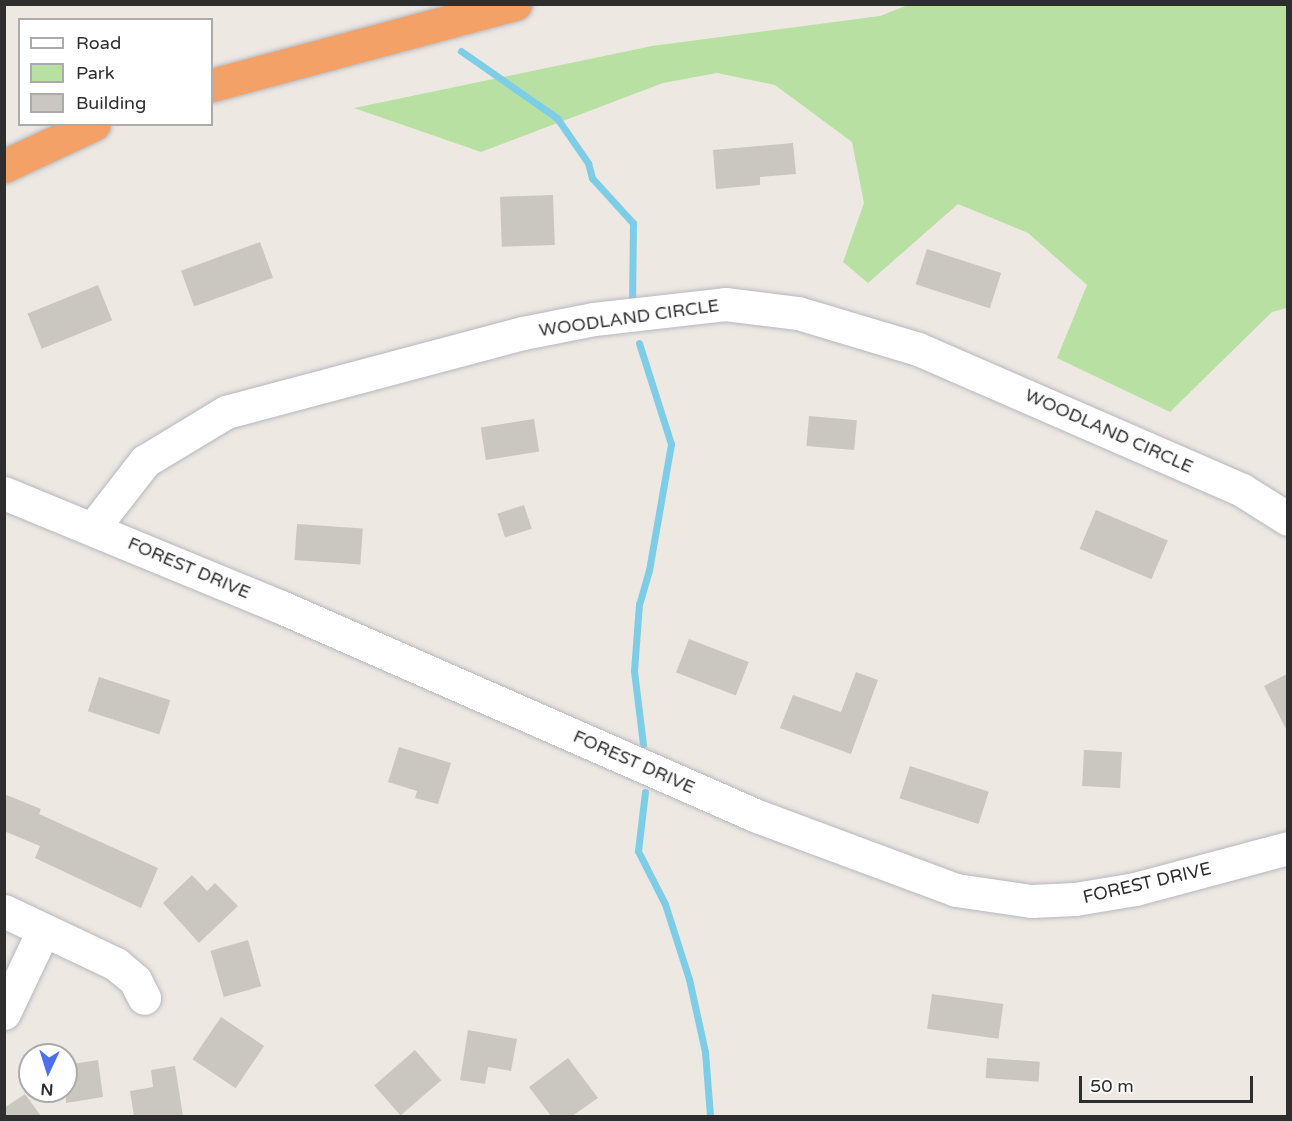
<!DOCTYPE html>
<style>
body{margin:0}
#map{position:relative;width:1292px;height:1121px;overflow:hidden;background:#eee8e2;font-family:"Varela Round",sans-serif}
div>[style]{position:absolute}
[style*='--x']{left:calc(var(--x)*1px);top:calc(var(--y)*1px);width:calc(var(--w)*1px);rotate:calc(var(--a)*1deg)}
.green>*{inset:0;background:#b9e0a3}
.stream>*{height:7px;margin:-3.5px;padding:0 3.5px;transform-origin:3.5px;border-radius:3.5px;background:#7ecde7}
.building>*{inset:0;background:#cac6c0;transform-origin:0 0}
.roads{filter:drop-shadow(0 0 2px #b5b8c0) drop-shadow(0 0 2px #b5b8c0)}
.minor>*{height:33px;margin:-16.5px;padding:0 16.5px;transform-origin:16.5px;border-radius:16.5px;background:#fff}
.highway>*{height:33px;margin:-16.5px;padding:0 16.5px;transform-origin:16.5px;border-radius:16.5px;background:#f3a167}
span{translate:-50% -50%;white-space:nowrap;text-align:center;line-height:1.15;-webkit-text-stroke:4.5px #fff;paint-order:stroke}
.street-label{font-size:18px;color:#2e2e2e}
.frame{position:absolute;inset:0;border:6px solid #2e2e2e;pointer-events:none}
.legend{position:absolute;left:18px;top:18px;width:195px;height:108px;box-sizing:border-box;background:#fff;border:2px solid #ababab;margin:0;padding:8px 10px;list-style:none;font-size:18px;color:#2e2e2e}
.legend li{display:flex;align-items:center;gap:12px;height:30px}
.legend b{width:30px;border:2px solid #ababab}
.north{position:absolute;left:18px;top:1043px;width:60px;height:60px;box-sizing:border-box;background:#fff;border:2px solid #ababab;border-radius:50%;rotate:184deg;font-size:16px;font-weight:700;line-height:24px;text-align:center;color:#2e2e2e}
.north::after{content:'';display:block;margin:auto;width:21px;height:27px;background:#4f70ed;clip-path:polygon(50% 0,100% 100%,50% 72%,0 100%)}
.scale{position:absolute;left:1079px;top:1076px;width:174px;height:27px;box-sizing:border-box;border:3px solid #2e2e2e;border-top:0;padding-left:8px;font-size:18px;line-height:21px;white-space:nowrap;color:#2e2e2e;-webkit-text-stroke:4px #fff;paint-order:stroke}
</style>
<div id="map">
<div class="green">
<i style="clip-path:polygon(908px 5px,1287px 5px,1287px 308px,1272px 312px,1170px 412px,1057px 358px,1087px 285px,1028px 233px,958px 204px,868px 283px,843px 262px,864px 203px,852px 142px,775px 85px,717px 73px,663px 83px,481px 152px,354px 108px,652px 46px,880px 16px)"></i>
</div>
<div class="stream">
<i style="--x:461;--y:51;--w:117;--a:34.9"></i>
<i style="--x:557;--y:118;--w:55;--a:55.4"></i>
<i style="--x:588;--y:163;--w:16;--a:75"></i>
<i style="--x:592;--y:178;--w:61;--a:47.7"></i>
<i style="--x:633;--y:223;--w:77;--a:90.7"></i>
<i style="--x:639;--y:343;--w:106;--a:72.4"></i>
<i style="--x:671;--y:444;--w:128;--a:99.9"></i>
<i style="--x:649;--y:570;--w:35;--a:106"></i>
<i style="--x:639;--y:604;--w:67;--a:94.3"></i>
<i style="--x:634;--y:671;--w:74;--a:83"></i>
<i style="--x:645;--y:792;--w:59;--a:96.8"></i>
<i style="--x:638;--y:851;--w:59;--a:63"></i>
<i style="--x:665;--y:904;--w:79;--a:72.3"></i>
<i style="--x:689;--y:979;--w:75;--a:77.6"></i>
<i style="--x:705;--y:1052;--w:64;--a:85.5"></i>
</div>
<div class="building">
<i style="clip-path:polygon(793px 143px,796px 174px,760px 177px,760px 185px,716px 189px,713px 150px)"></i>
<i style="left:553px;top:195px;width:50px;height:53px;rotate:88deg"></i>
<i style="left:260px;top:242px;width:38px;height:84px;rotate:70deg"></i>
<i style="left:927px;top:249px;width:78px;height:37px;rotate:18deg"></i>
<i style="left:98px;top:285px;width:38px;height:76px;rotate:68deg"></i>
<i style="left:809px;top:416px;width:48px;height:30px;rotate:5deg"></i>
<i style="left:534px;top:419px;width:33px;height:54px;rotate:81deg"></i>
<i style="left:524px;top:505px;width:25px;height:28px;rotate:72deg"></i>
<i style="left:1096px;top:510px;width:78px;height:42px;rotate:23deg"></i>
<i style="left:297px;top:524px;width:66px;height:36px;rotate:4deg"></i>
<i style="left:689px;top:639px;width:64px;height:36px;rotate:21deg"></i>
<i style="clip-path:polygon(856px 672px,878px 680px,851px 754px,780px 728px,793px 695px,841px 712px)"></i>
<i style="clip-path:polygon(1287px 674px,1287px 731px,1264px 686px)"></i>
<i style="left:99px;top:677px;width:75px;height:36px;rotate:18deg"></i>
<i style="clip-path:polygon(399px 747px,451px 763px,438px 804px,415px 798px,417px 791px,388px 782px)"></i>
<i style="left:1084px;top:750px;width:38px;height:36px;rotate:3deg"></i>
<i style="left:910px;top:766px;width:83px;height:34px;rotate:18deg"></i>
<i style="clip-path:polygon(4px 794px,41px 809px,39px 814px,158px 868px,141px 908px,35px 858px,40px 846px,4px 831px)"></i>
<i style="clip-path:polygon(192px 875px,207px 891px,215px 883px,238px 906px,199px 943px,163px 903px)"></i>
<i style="left:248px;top:940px;width:48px;height:39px;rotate:74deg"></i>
<i style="left:932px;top:994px;width:72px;height:35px;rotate:8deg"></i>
<i style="left:221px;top:1017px;width:52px;height:51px;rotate:34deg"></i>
<i style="clip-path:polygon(468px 1030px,517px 1039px,511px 1071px,488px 1067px,485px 1084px,460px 1080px)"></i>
<i style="left:415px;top:1050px;width:40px;height:54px;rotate:49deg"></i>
<i style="clip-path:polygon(568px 1058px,598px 1098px,572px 1116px,551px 1116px,529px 1087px)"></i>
<i style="left:987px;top:1058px;width:53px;height:20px;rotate:4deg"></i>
<i style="clip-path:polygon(98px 1060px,103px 1097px,66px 1103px,66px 1065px)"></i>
<i style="clip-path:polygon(175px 1066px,183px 1116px,134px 1116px,130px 1091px,153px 1087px,151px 1070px)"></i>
<i style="clip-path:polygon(25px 1094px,41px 1116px,4px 1116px,4px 1108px)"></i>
</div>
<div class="roads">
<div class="minor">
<i style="--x:4;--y:493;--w:300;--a:22.4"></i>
<i style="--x:281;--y:607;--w:520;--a:23.71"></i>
<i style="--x:757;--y:816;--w:212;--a:20.4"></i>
<i style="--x:956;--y:890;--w:76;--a:8.3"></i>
<i style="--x:1031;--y:901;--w:44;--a:-2.6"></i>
<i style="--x:1075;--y:899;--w:61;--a:-9.5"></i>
<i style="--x:1135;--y:889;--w:158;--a:-15"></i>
<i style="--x:93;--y:528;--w:85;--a:-52.2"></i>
<i style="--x:145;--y:461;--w:95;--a:-31.2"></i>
<i style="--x:226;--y:412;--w:307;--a:-14.9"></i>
<i style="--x:523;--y:333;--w:72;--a:-11.2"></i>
<i style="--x:594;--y:319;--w:132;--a:-6.5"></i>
<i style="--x:725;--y:304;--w:74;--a:7"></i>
<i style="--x:798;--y:313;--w:125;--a:16.7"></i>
<i style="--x:918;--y:349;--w:353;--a:23.5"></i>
<i style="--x:1242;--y:490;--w:54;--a:32.2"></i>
<i style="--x:4;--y:911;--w:124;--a:25.3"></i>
<i style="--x:116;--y:964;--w:25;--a:40"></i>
<i style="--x:135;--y:980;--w:20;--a:63"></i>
<i style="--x:4;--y:1013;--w:91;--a:-64.6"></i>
</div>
<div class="highway">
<i style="--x:212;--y:85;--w:314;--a:-15"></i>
<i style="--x:4;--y:166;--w:99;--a:-25"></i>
</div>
</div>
<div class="street-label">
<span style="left:629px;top:318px;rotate:-8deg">WOODLAND CIRCLE</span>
<span style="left:1109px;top:431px;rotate:24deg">WOODLAND CIRCLE</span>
<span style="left:189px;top:568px;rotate:23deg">FOREST DRIVE</span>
<span style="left:634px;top:762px;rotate:24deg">FOREST DRIVE</span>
<span style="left:1147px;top:883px;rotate:-13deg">FOREST DRIVE</span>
</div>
<div class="frame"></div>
<ul class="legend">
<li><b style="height:8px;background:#fff"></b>Road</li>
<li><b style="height:16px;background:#b9e0a3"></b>Park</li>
<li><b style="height:16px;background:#cac6c0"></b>Building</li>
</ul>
<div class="north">N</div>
<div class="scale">50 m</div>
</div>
